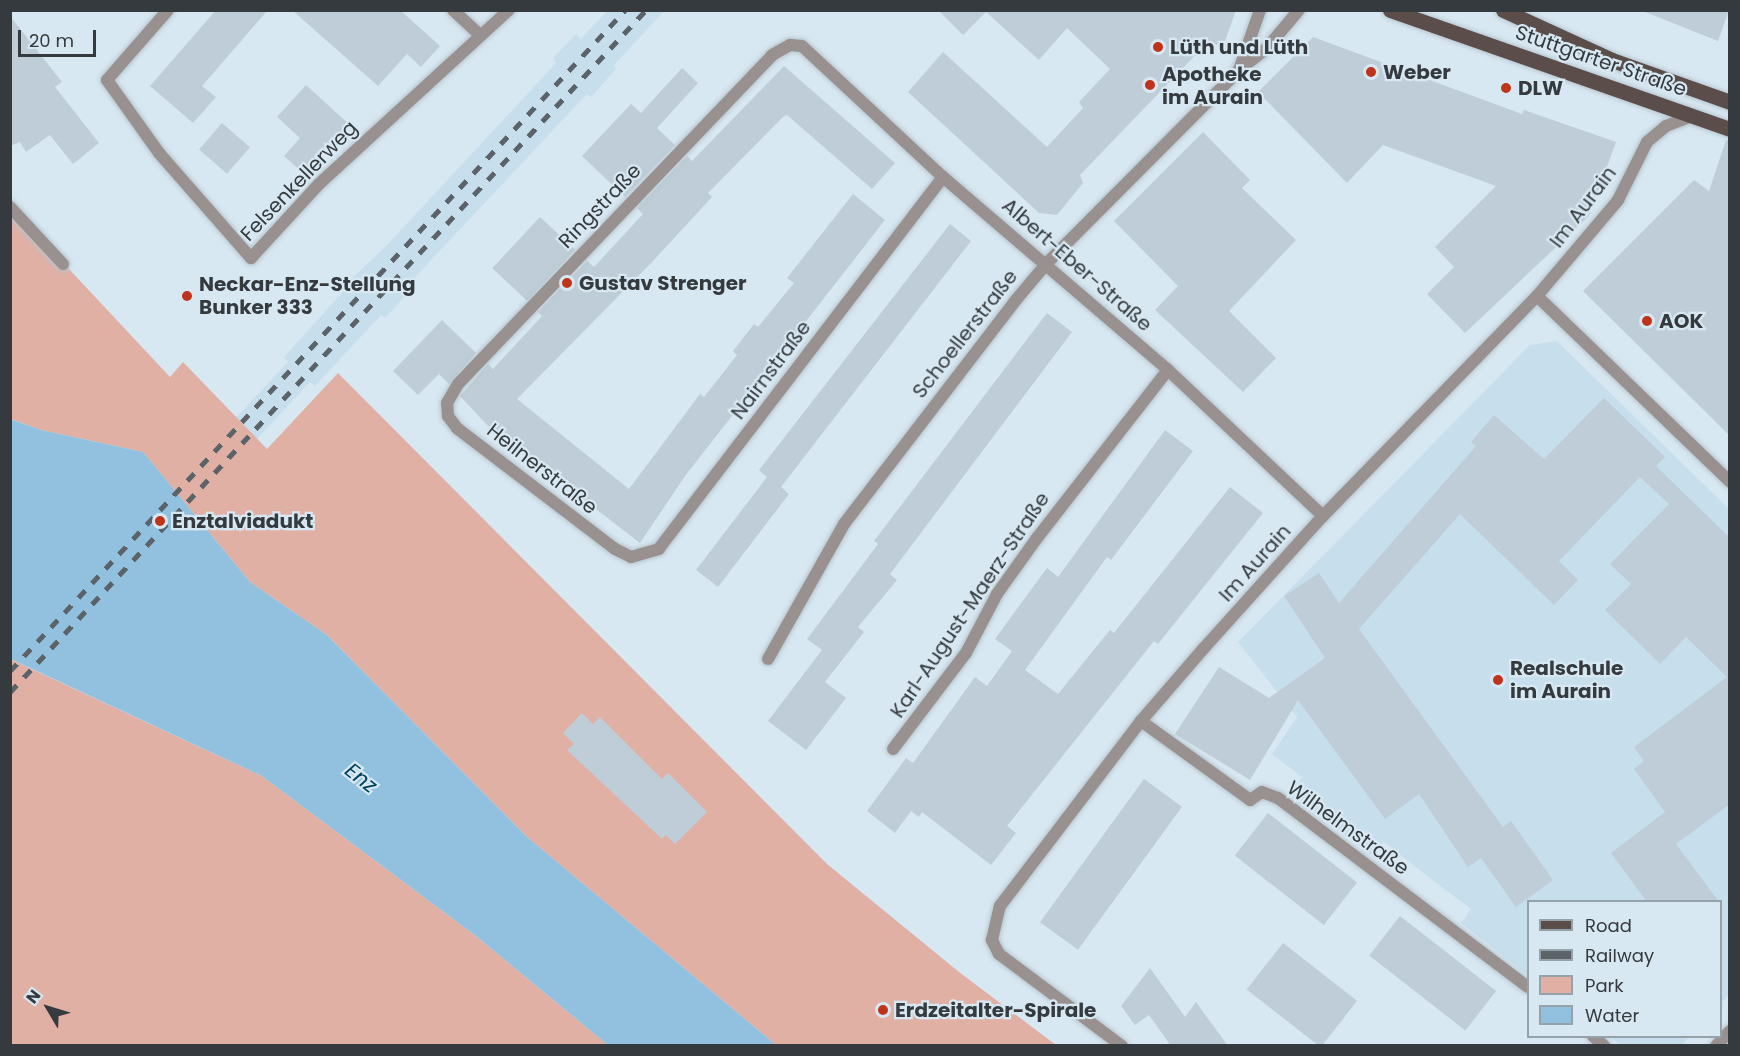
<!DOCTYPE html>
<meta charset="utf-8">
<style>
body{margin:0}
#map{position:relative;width:1740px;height:1056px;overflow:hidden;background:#d8e8f2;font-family:Poppins,sans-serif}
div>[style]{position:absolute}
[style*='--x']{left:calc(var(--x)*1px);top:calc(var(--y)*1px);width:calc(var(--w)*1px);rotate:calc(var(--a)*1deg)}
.built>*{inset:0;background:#c7deed}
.green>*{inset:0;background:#e0b0a5}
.water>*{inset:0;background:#91c1df}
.building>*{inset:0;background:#becdd7;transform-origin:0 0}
.roads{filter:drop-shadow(0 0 2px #b7c5ce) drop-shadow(0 0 2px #b7c5ce)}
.minor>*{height:12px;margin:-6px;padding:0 6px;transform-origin:6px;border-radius:6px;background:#99918f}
.primary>*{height:15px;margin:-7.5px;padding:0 7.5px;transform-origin:7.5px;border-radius:7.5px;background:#5b4d4a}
.rail>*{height:4.5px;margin-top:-2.25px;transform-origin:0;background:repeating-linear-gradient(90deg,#5b6369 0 10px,transparent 0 20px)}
.dots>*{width:16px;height:16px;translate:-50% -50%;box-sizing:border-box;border:3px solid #d8e8f2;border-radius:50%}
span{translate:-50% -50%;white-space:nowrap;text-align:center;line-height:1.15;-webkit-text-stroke:4.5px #d8e8f2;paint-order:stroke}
.poi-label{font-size:20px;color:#343a3e;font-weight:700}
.left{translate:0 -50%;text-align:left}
.street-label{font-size:20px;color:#343a3e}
.water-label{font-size:21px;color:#00415f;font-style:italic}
.frame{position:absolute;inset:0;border:12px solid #343a3e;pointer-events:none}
.legend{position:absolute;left:1527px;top:900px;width:195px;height:138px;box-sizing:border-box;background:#d8e8f2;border:2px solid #96a2aa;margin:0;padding:8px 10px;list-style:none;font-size:18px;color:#343a3e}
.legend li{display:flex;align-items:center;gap:12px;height:30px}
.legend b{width:30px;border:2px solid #96a2aa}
.north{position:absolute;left:18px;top:978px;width:60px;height:60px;-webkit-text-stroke:4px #d8e8f2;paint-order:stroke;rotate:308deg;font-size:16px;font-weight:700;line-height:24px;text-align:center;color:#343a3e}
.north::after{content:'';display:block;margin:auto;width:21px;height:27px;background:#343a3e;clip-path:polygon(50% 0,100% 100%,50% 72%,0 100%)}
.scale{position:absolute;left:18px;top:30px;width:78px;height:27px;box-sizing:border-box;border:3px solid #343a3e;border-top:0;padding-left:8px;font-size:18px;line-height:21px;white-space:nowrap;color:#343a3e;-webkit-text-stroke:4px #d8e8f2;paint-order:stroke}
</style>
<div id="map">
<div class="built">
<i style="clip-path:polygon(607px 11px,664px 11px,614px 65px,616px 69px,591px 97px,587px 94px,402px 291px,406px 295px,385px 318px,381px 315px,315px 386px,310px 382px,11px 703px,10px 660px,288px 362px,284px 357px,347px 287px,345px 285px,387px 245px,556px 63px,553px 58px,576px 34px,581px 39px)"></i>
<i style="clip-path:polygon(1557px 341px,1729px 509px,1729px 994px,1721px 1003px,1720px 902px,1528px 902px,1528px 975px,1461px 923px,1471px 909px,1431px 879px,1384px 842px,1373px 856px,1290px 793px,1302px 777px,1272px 754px,1297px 717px,1238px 642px,1530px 345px)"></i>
<i style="clip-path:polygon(1609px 1037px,1689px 1037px,1681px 1046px,1621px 1045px)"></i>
</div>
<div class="green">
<i style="clip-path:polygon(11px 207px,170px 377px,183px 362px,267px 449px,338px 373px,827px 864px,959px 972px,1056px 1045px,776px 1045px,526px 836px,327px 635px,250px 582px,143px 452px,41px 430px,11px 419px)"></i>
<i style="clip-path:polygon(10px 659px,262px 776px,476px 936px,608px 1045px,11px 1045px)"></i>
</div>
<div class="water">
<i style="clip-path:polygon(10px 419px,41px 430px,143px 452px,250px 582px,327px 635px,526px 836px,776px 1045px,608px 1045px,476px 936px,262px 776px,11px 659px)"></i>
</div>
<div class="building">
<i style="clip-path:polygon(216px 10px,268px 10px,202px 86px,216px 97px,193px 123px,150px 86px)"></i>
<i style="clip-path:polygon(292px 10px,400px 10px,440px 46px,421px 67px,407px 54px,378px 86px)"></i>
<i style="clip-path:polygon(938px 10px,1236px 10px,1223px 47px,1208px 42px,1080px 175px,1083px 183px,1057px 215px,1039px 213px,908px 92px,943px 52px,1047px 147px,1083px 108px,1079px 102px,1110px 69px,1067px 28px,1039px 60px,986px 12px,963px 35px)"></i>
<i style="clip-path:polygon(1640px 10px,1729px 10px,1718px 41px)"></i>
<i style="clip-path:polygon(10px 16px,62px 82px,55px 87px,99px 143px,73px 164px,50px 135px,26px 152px,20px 142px,10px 146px)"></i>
<i style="clip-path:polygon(1313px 37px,1522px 114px,1524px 110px,1616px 142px,1589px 216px,1465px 333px,1427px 294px,1454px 267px,1435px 247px,1496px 186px,1383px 145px,1347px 183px,1258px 92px)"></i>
<i style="clip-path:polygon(784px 66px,895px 163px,872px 189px,787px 115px,783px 117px,708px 193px,712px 197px,653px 261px,517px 399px,629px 489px,700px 394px,704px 397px,737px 355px,733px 351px,754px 324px,758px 327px,794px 283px,787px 278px,853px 194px,885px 220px,685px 476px,640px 543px,488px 426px,460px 396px,488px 364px,493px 369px,542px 316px,538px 312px,587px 261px,594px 267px,643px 214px,637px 208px,687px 156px,692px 161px)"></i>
<i style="clip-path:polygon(682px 68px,698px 83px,657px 128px,675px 145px,625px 197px,582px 156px,631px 104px,641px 113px)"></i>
<i style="clip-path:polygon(306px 85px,351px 126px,305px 175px,284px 156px,300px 138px,277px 117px)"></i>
<i style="left:222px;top:123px;width:37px;height:35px;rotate:41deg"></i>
<i style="clip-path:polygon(1203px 132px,1250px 180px,1242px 188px,1296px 240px,1229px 311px,1276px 358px,1243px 392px,1155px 310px,1178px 286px,1114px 221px)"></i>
<i style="clip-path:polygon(1726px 140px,1730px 141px,1730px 436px,1583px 291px,1694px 180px,1709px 191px)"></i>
<i style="left:540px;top:217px;width:48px;height:70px;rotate:43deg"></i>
<i style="clip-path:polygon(950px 224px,971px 241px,781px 487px,789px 494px,718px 587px,696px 570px,767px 477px,759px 470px)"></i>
<i style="clip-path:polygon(1047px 313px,1072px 332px,890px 574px,897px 580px,858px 627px,864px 632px,825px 682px,846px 698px,806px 750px,768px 721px,822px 650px,807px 639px,878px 544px,874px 541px)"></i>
<i style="clip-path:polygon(442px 320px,476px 353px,449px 384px,439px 374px,418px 395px,393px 371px)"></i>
<i style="clip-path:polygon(1604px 398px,1665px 457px,1656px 466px,1730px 538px,1730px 804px,1676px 844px,1719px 902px,1647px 902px,1611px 853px,1665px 812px,1634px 769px,1644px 761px,1634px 747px,1727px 677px,1686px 637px,1660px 664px,1605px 610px,1631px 584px,1610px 564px,1669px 504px,1640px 477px,1559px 561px,1578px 580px,1554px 605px,1460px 514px,1359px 629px,1503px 827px,1511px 821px,1553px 880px,1516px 907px,1481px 858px,1468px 867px,1419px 794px,1385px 819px,1298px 700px,1250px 780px,1175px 734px,1219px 667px,1269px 698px,1325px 658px,1284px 596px,1319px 573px,1339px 603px,1476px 446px,1471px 442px,1494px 415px,1544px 459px)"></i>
<i style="clip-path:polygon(1165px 430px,1193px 451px,1111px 560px,1107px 557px,1025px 670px,1058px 694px,1110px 630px,1114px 633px,1230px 487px,1263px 513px,1158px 644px,1154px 641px,1007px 826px,1016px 833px,991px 865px,922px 812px,919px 817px,911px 811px,895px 833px,867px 811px,906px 758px,913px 763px,975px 677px,987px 686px,1012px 651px,995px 639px,1047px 568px,1058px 577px)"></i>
<i style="clip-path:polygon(582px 713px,593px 724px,600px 717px,662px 779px,668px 773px,707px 812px,675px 844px,666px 835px,662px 839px,567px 750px,574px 744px,563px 733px)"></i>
<i style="left:1144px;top:779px;width:47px;height:177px;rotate:36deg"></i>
<i style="left:1268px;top:813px;width:113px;height:54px;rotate:38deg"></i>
<i style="left:1400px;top:916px;width:122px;height:50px;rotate:38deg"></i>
<i style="left:1283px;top:943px;width:94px;height:59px;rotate:38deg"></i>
<i style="clip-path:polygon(1150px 968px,1185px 1017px,1196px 1002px,1228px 1046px,1171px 1046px,1149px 1015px,1135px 1025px,1121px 1006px)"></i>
</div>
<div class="roads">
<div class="minor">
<i style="--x:168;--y:10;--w:93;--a:131.1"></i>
<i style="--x:107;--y:80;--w:90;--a:54.5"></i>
<i style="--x:159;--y:153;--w:140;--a:48.8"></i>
<i style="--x:251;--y:258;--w:100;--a:-47.4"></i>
<i style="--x:319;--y:184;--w:258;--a:-42.5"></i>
<i style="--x:453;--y:10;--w:37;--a:43"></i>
<i style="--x:1239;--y:70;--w:64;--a:-70.7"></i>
<i style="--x:943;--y:177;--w:468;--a:127.4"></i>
<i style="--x:659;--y:549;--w:29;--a:164"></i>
<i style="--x:631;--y:557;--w:18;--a:-153"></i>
<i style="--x:615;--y:549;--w:199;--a:-142.6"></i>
<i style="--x:457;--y:428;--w:15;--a:-127"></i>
<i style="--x:448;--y:416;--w:13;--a:-94"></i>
<i style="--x:447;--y:403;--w:22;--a:-60"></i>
<i style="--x:458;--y:384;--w:455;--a:-46.3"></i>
<i style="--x:772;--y:55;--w:21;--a:-29"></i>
<i style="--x:790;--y:45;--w:12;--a:5"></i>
<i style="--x:802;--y:46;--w:192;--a:42.9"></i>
<i style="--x:943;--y:177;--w:296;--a:40.6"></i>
<i style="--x:1168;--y:370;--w:213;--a:43.3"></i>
<i style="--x:10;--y:207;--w:78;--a:47.1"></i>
<i style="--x:1537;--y:296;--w:268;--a:43.9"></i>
<i style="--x:768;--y:659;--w:155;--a:-60.6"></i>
<i style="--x:844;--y:524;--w:281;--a:-52.5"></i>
<i style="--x:1015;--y:301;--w:50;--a:-49.9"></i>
<i style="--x:1047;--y:263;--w:272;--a:-45.1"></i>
<i style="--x:1239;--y:70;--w:34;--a:-38"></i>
<i style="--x:1266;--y:49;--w:51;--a:-49.8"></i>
<i style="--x:1141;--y:721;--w:135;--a:35.9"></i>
<i style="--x:1250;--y:800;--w:14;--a:-34"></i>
<i style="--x:1262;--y:792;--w:17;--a:21"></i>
<i style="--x:1278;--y:798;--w:313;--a:37.1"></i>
<i style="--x:893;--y:749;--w:121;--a:-52.8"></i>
<i style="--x:966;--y:653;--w:67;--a:-62.3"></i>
<i style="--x:997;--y:594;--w:69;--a:-54.5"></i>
<i style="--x:1037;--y:538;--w:213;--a:-52.1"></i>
<i style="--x:1593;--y:1036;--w:15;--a:42"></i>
<i style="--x:1122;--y:1046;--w:154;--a:-143.2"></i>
<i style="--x:999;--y:954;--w:16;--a:-117"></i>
<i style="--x:992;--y:940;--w:35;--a:-77"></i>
<i style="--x:1000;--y:906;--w:233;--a:-52.7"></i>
<i style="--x:1141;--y:721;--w:96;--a:-49.2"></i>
<i style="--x:1204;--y:648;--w:178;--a:-48"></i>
<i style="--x:1323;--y:516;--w:307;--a:-45.8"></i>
<i style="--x:1537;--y:296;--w:126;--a:-49.8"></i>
<i style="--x:1618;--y:200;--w:65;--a:-63.4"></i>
<i style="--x:1647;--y:142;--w:25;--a:-40"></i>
<i style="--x:1666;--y:126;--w:28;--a:-21"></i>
<i style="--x:1716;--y:1046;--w:21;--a:-47"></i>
</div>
<div class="primary">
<i style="--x:1390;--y:10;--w:360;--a:19.3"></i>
<i style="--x:1503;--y:10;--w:120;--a:24.6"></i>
<i style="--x:1612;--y:60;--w:125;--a:19.6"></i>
</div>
</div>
<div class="rail">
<i style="--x:10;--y:671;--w:903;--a:-47.06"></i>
<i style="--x:10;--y:692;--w:933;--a:-47"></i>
</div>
<div class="dots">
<i style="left:1158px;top:47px;background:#be331a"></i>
<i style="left:1371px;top:72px;background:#be331a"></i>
<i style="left:1150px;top:85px;background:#be331a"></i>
<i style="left:1506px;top:88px;background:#be331a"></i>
<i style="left:567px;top:283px;background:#be331a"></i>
<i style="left:187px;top:296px;background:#be331a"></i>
<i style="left:1647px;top:321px;background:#be331a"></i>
<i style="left:160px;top:521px;background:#be331a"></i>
<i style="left:1498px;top:680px;background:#be331a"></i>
<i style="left:883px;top:1010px;background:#be331a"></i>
</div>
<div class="poi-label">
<span class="left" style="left:1170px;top:47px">Lüth und Lüth</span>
<span class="left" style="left:1383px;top:72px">Weber</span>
<span class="left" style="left:1162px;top:86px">Apotheke<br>im Aurain</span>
<span class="left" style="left:1518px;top:88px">DLW</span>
<span class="left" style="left:579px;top:283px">Gustav Strenger</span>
<span class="left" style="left:199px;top:296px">Neckar-Enz-Stellung<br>Bunker 333</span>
<span class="left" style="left:1659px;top:321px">AOK</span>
<span class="left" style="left:172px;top:521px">Enztalviadukt</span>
<span class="left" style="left:1510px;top:680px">Realschule<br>im Aurain</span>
<span class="left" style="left:895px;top:1010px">Erdzeitalter-Spirale</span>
</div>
<div class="street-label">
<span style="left:1601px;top:61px;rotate:19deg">Stuttgarter Straße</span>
<span style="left:299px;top:181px;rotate:-46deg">Felsenkellerweg</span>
<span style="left:600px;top:206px;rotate:-46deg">Ringstraße</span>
<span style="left:1583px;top:207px;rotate:-53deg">Im Aurain</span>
<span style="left:1077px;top:265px;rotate:41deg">Albert-Eber-Straße</span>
<span style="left:965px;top:334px;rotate:-52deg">Schoellerstraße</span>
<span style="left:771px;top:370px;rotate:-53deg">Nairnstraße</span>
<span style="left:542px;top:469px;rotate:38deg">Heilnerstraße</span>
<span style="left:1255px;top:563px;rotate:-48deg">Im Aurain</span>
<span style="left:970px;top:605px;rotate:-56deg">Karl-August-Maerz-Straße</span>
<span style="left:1348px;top:828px;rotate:36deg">Wilhelmstraße</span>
</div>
<div class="water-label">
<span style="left:361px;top:778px;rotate:38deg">Enz</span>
</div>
<div class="frame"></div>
<ul class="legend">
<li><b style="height:8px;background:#5b4d4a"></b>Road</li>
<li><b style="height:8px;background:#5b6369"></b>Railway</li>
<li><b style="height:16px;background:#e0b0a5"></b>Park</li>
<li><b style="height:16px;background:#91c1df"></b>Water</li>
</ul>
<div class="north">N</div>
<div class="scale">20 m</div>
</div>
